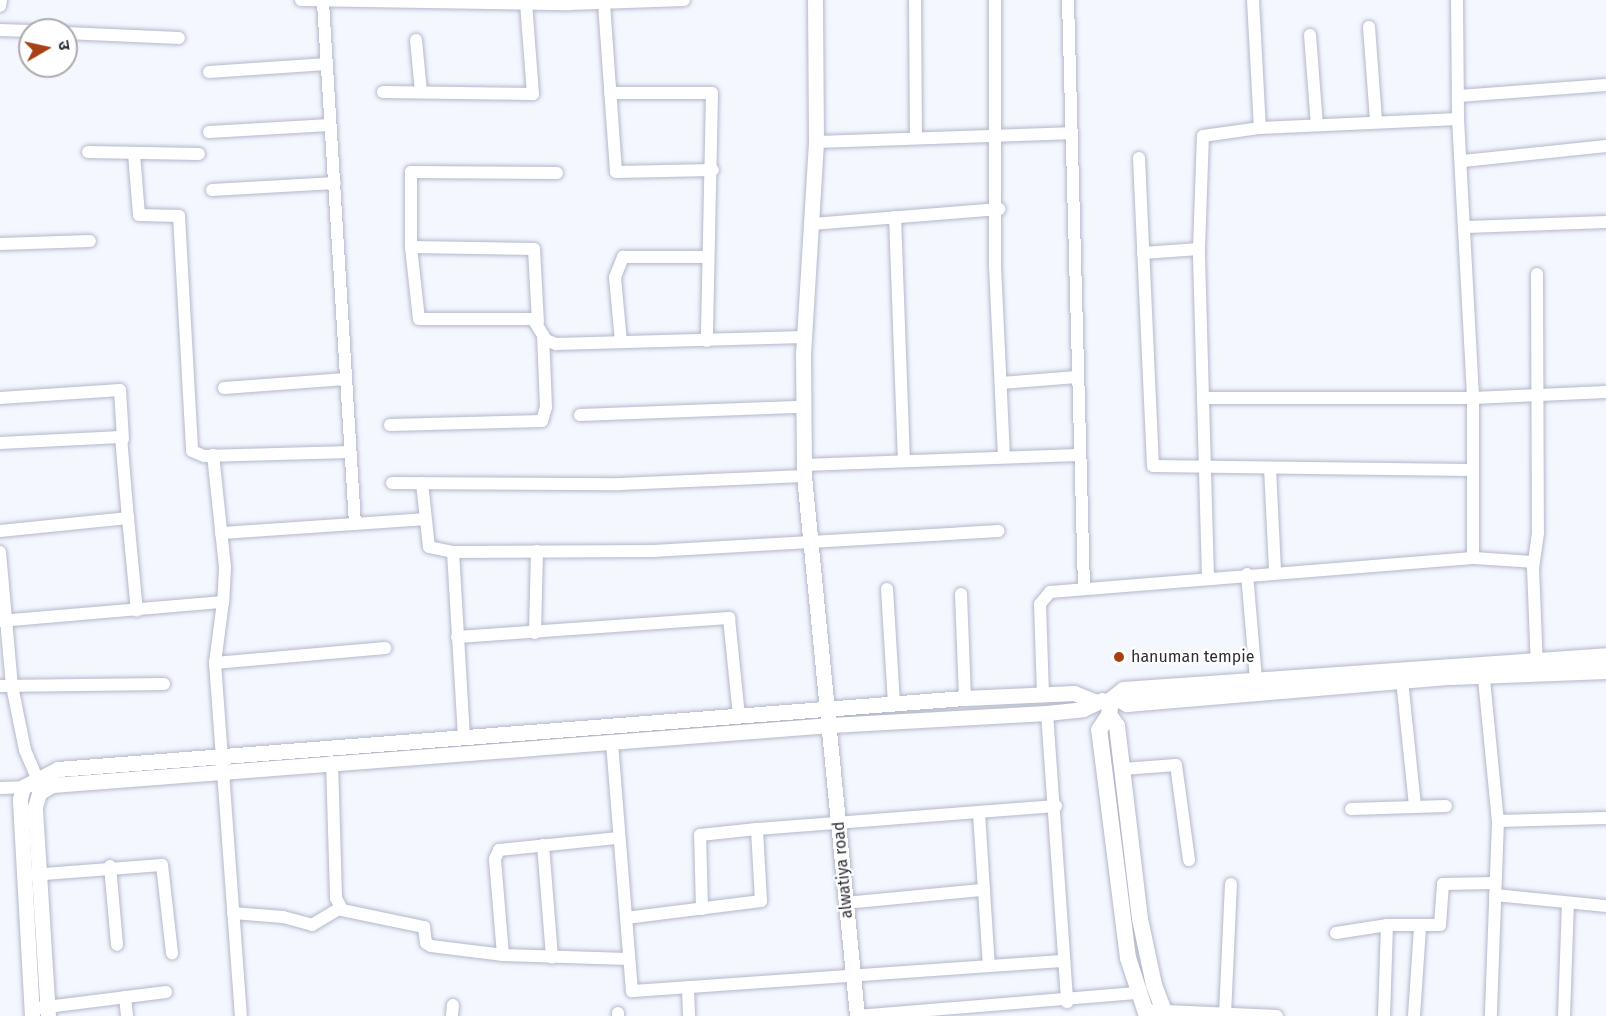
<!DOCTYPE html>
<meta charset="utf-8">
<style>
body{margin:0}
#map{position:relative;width:1606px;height:1016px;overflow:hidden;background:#f5f7ff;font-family:"Fira Sans","Noto Sans Devanagari",sans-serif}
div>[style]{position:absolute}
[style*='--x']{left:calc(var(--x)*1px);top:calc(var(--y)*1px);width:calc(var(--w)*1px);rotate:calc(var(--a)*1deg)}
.roads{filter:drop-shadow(0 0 2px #b3b8cb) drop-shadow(0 0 2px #b3b8cb)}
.minor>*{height:12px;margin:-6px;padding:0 6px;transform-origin:6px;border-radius:6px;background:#fff}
.tertiary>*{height:15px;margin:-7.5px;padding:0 7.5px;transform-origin:7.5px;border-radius:7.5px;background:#fff}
.secondary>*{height:16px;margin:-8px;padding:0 8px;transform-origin:8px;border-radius:8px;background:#fff}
.dots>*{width:16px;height:16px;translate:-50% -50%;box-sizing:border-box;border:3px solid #fff;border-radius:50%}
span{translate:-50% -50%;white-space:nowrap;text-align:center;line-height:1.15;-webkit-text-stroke:4.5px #fff;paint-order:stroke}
.poi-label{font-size:16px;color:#2c2d35}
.left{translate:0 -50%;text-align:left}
.street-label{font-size:16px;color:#2c2d35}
.north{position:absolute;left:18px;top:18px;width:60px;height:60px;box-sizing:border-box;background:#fff;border:2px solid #ababae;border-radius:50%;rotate:81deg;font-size:16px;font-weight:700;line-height:24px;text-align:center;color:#2c2d35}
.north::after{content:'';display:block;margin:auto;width:21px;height:27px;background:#a64015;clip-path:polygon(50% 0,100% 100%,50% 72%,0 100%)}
</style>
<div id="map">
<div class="roads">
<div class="minor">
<i style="--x:301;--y:0;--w:268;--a:0.9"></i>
<i style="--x:569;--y:4;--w:115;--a:-2"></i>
<i style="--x:915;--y:0;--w:137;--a:89.6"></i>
<i style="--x:995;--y:0;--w:266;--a:90"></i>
<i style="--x:995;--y:266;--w:190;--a:87.3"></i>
<i style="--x:1068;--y:0;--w:589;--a:88.44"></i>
<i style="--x:1253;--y:0;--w:128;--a:86.9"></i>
<i style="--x:1457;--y:0;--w:119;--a:89.5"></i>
<i style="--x:1458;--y:119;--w:279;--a:86.9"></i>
<i style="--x:1473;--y:398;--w:160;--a:90"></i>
<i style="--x:1473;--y:558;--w:60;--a:3.8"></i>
<i style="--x:323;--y:2;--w:523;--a:86.49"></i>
<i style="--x:604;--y:4;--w:168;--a:85.9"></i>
<i style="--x:616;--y:172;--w:97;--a:-1.2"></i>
<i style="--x:0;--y:6;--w:6;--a:-81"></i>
<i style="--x:1369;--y:27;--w:94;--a:85.7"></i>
<i style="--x:0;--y:30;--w:30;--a:2"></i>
<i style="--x:66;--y:33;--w:113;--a:2.5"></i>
<i style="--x:1310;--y:35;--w:90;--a:85.6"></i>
<i style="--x:416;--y:40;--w:52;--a:84.5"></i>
<i style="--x:209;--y:72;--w:118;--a:-3.9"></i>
<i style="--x:383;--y:92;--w:150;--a:0.8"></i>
<i style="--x:533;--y:94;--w:91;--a:-94.4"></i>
<i style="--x:610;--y:93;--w:102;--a:0"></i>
<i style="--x:712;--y:93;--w:248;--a:91.2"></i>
<i style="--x:1459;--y:96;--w:147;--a:-4.3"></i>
<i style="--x:209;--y:132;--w:121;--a:-3.3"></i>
<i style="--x:816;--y:142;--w:254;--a:-2"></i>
<i style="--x:88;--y:152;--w:111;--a:1"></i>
<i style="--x:134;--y:154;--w:61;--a:85.3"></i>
<i style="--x:139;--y:215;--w:40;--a:1.4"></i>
<i style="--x:179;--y:216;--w:235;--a:86.8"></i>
<i style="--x:192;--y:451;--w:13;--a:23"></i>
<i style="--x:204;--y:456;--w:146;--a:-1.6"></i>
<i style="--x:1139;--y:158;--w:308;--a:87.4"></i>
<i style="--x:1153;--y:466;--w:318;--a:0.7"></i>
<i style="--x:1463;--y:161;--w:144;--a:-6"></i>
<i style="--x:557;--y:173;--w:146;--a:-179.6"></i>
<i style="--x:411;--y:172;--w:75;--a:90"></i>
<i style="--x:411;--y:247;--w:72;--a:83.7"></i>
<i style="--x:419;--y:319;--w:114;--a:0"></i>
<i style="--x:533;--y:319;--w:25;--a:58"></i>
<i style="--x:546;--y:340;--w:11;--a:22"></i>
<i style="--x:556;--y:344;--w:248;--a:-1.6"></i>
<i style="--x:212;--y:190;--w:123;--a:-3.3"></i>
<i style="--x:895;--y:217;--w:243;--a:87.9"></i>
<i style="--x:812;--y:224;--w:188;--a:-4.6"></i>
<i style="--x:1466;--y:227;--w:140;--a:-2"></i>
<i style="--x:0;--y:244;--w:90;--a:-1.9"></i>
<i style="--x:411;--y:247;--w:123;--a:0.9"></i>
<i style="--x:534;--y:249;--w:73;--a:86.9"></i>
<i style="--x:1143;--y:253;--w:56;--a:-4.1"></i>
<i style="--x:1537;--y:274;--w:259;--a:89.8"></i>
<i style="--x:1538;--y:533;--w:35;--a:98"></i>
<i style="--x:1533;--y:568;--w:101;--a:87.7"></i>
<i style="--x:621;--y:342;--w:65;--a:-95.3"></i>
<i style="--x:615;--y:277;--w:22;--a:-68"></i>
<i style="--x:623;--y:257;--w:85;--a:0"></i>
<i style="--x:1001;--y:383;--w:76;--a:-4.5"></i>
<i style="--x:224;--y:388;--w:122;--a:-4.2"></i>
<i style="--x:0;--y:398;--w:120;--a:-3.8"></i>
<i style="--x:120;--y:390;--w:49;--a:86.5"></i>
<i style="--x:1206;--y:398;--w:267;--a:0"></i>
<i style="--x:1473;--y:398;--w:133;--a:-2.6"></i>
<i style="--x:580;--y:415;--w:222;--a:-2.1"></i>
<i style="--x:390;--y:425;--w:152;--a:-1.5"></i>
<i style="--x:542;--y:421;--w:15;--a:-74"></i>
<i style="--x:546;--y:407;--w:72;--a:-92.4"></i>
<i style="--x:0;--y:443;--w:121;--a:-2.8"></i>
<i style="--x:121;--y:437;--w:81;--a:85.1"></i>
<i style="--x:213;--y:455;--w:114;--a:83.9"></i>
<i style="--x:225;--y:568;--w:34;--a:93"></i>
<i style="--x:804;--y:465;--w:274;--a:-2.1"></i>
<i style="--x:1270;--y:468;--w:104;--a:87.2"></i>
<i style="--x:392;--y:483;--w:228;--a:0.3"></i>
<i style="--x:620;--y:484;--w:184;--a:-2.5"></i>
<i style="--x:422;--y:483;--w:64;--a:83.8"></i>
<i style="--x:429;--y:547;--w:25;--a:12"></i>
<i style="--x:0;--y:531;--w:129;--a:-5.8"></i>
<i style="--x:128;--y:518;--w:93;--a:84.5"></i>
<i style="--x:221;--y:533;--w:204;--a:-3.9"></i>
<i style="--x:0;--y:552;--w:135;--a:84.9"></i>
<i style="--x:12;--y:686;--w:65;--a:78.5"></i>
<i style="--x:25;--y:750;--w:39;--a:67"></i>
<i style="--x:1247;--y:574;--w:106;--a:85.1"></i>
<i style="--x:1208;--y:578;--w:329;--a:-91.6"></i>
<i style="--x:1199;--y:249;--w:113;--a:-88"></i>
<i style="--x:1203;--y:136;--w:58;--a:-8"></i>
<i style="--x:1260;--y:128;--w:198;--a:-2.6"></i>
<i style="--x:887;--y:589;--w:116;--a:86.5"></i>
<i style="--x:961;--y:594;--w:104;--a:87.8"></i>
<i style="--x:0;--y:621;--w:224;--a:-4.9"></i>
<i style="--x:223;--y:602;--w:62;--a:97.5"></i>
<i style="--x:215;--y:663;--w:354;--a:85.8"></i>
<i style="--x:535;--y:633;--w:82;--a:-88.6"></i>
<i style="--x:457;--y:637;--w:273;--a:-4"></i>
<i style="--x:729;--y:618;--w:99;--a:84.2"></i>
<i style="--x:215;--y:663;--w:171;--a:-5"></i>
<i style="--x:1483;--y:669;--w:153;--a:84.4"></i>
<i style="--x:1498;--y:821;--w:195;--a:92.1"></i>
<i style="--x:1402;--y:680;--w:127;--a:84.1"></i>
<i style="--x:0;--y:686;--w:164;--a:-0.7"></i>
<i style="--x:1043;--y:695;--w:91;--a:-91.9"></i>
<i style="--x:1040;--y:604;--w:16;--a:-50"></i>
<i style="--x:1050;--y:592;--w:424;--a:-4.6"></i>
<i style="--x:1047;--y:713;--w:290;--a:86"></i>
<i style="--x:464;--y:737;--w:185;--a:-93.4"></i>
<i style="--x:453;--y:552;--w:200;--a:-0.3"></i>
<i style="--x:653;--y:551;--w:346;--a:-3.3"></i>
<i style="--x:612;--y:743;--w:249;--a:85.4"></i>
<i style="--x:632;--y:991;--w:432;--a:-4"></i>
<i style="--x:332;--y:762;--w:136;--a:88.3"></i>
<i style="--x:336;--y:898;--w:13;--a:63"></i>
<i style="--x:342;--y:910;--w:84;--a:11.7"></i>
<i style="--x:424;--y:927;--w:16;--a:83"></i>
<i style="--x:426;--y:943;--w:6;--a:31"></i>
<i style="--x:431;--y:946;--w:73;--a:7.1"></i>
<i style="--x:503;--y:955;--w:125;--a:1.8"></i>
<i style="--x:1123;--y:769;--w:53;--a:-4.3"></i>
<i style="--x:1176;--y:765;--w:96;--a:82.2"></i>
<i style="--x:0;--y:788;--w:23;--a:-2"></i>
<i style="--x:1351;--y:809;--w:95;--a:-1.8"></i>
<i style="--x:979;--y:813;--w:153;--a:86.3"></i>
<i style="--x:1498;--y:821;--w:108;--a:-1.6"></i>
<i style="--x:543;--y:845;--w:113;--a:85.4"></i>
<i style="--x:110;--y:866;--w:79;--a:84.9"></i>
<i style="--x:31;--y:875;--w:131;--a:-4.4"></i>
<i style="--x:162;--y:865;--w:89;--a:83.5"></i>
<i style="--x:1495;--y:895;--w:112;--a:5.7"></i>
<i style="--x:846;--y:903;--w:135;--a:-5.5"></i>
<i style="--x:702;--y:909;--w:74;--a:-91.5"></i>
<i style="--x:700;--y:835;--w:57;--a:-6"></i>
<i style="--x:233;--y:913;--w:50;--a:4.6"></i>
<i style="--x:283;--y:917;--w:30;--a:15"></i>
<i style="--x:312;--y:925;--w:33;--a:-31"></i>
<i style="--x:626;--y:918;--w:136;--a:-7.2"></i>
<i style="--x:761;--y:901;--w:72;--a:-93.2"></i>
<i style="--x:757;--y:829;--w:300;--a:-4.4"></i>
<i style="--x:1336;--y:933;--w:52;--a:-8.9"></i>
<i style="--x:1387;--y:925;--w:53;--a:0"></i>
<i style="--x:1440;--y:925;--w:41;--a:-85.8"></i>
<i style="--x:1443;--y:884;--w:52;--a:-1.1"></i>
<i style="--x:503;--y:955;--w:96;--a:-94.8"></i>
<i style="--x:495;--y:859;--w:10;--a:-66"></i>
<i style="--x:499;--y:850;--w:120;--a:-5.8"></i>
<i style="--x:688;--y:987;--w:29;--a:88"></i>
<i style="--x:125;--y:997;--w:19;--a:84"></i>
<i style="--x:39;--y:1008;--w:128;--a:-7.2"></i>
<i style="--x:1144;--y:1010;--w:133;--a:2.6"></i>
<i style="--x:618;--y:1013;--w:3;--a:90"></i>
<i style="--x:1225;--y:1015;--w:131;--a:-87.4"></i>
<i style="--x:452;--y:1016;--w:11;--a:-85"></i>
<i style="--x:857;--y:1016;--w:283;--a:-4.7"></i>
<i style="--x:1384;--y:1016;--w:91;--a:-88.1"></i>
<i style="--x:1414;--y:1016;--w:89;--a:-86.1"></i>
<i style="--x:1564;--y:1016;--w:113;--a:-88"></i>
</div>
<div class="tertiary">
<i style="--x:815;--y:0;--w:142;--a:89.6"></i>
<i style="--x:816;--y:142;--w:211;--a:93.5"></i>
<i style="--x:803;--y:353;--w:123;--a:89.5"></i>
<i style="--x:804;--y:476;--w:543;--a:84.39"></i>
<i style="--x:32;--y:1016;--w:217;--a:-93.2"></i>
<i style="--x:20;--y:799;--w:12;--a:-76"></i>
<i style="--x:23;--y:787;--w:39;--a:-27"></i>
<i style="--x:58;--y:769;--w:910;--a:-4.48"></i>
<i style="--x:965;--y:698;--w:109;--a:-2.6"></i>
<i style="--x:1074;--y:693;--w:22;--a:22"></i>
<i style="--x:48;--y:1016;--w:209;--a:-93.6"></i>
<i style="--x:35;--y:807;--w:15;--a:-74"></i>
<i style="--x:39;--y:793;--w:15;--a:-32"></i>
<i style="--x:52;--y:785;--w:781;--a:-4.4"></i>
<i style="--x:831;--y:725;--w:216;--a:-3.2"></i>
<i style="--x:1047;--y:713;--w:36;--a:-6"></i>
<i style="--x:1083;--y:709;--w:21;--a:-25"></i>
</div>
<div class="secondary">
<i style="--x:1117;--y:698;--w:12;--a:31"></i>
<i style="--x:1127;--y:704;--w:325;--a:-4.8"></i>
<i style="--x:1451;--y:677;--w:155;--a:-2.2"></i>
<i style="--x:1109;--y:715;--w:14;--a:54"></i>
<i style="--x:1117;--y:726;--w:194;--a:83.2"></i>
<i style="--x:1140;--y:919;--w:67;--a:78"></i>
<i style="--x:1154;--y:985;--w:33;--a:69"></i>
<i style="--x:1147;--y:1016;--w:61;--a:-108.1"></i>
<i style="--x:1128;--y:958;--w:230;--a:-97.2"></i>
<i style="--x:1099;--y:730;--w:18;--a:-56"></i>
<i style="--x:1109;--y:715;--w:15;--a:-82"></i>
<i style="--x:1111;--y:700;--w:16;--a:-38"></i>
<i style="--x:1124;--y:690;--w:483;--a:-4"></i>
</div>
</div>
<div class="dots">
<i style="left:1119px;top:657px;background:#a64015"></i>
</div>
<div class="poi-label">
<span class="left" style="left:1131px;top:657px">hanuman tempie</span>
</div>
<div class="street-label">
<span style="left:843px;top:870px;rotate:-95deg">alwatiya road</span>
</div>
<div class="north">उ</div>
</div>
